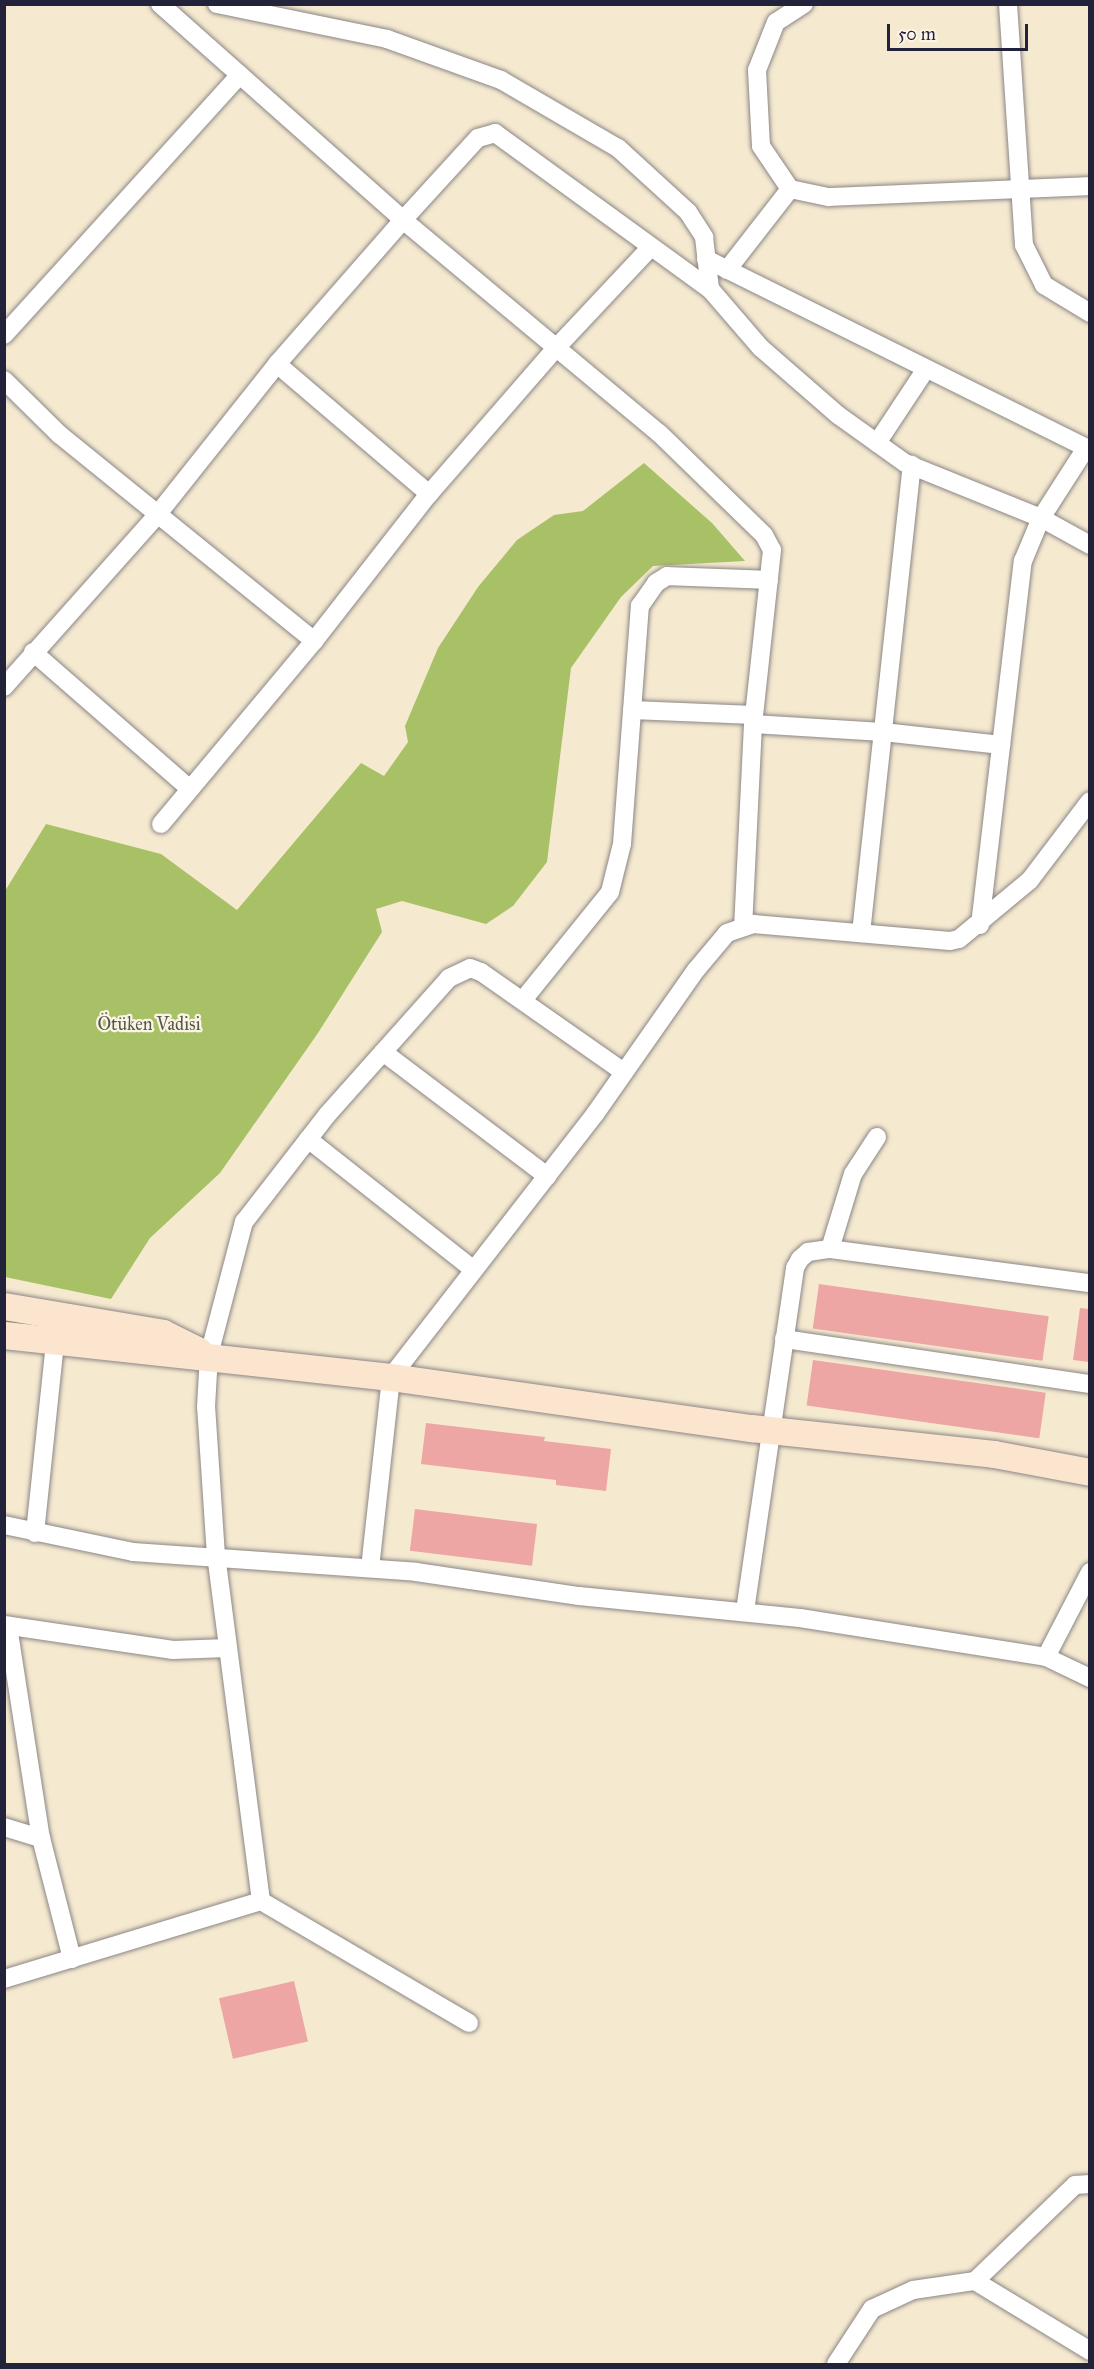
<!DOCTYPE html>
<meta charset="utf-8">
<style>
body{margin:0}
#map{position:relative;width:1094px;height:2369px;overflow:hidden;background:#f5ead0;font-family:"IM FELL Great Primer",serif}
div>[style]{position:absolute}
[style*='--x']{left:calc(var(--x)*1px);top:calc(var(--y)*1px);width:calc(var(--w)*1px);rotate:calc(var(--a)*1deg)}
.green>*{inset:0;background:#a9c166}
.building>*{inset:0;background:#eda6a3;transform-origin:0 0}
.roads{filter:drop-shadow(0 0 2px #8c8686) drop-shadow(0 0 2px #8c8686)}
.street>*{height:18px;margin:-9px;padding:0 9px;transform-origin:9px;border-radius:9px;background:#fff}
.secondary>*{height:27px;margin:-13.5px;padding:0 13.5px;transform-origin:13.5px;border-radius:13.5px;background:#fce5cf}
span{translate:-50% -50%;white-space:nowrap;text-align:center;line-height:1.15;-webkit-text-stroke:4.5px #fcf5e5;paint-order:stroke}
.park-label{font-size:18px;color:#515a4a}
.frame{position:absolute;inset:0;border:6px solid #22223b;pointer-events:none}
.scale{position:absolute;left:887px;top:24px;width:141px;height:27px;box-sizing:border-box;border:3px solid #22223b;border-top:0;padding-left:8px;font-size:18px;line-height:21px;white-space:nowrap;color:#22223b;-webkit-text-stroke:4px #fcf5e5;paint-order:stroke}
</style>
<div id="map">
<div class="green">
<i style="clip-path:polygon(644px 463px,712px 523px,745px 561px,653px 566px,621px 597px,571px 668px,547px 862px,513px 906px,486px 924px,402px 901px,376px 909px,382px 932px,318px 1033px,220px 1173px,150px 1238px,111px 1299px,5px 1277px,5px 891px,46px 824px,161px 854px,237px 910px,361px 763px,384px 776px,408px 742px,405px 726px,438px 648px,478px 587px,517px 540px,554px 515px,583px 511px)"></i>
</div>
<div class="building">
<i style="left:819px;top:1284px;width:232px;height:45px;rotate:8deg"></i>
<i style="clip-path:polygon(1080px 1308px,1089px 1309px,1089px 1362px,1073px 1360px)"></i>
<i style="left:813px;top:1360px;width:235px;height:46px;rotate:8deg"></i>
<i style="clip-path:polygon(426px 1423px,545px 1437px,544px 1441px,611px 1449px,606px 1491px,556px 1485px,556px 1480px,421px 1464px)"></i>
<i style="left:415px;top:1509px;width:123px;height:42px;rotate:7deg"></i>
<i style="left:294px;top:1981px;width:62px;height:77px;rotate:77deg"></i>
</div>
<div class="roads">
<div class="street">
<i style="--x:160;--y:4;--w:325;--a:41.6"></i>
<i style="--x:403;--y:220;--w:333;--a:39.8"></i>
<i style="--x:659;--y:433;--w:146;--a:44.2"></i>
<i style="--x:764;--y:535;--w:17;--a:62"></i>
<i style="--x:772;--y:550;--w:175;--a:96.2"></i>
<i style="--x:753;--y:724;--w:203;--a:92.8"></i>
<i style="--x:217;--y:4;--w:174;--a:11.6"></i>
<i style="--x:387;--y:39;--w:121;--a:19.8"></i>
<i style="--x:501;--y:80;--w:135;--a:30.2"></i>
<i style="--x:618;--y:148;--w:95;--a:42.4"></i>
<i style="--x:688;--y:212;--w:30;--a:57"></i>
<i style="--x:704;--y:237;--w:52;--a:83.4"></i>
<i style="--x:804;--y:4;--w:33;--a:147"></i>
<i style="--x:776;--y:22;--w:52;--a:111.6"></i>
<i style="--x:757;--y:70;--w:76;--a:87"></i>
<i style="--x:761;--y:146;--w:52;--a:56"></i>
<i style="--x:790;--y:189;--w:40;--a:12"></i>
<i style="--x:829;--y:197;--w:261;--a:-2.4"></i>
<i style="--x:1008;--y:4;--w:242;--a:86.2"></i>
<i style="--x:1024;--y:245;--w:45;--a:63.4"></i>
<i style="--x:1044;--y:285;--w:54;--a:31.3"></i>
<i style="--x:706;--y:259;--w:429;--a:26.4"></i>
<i style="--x:727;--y:270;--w:103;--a:-52.1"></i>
<i style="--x:4;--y:335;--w:351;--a:-47.8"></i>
<i style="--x:277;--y:364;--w:200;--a:40.5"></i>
<i style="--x:4;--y:380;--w:78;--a:44.5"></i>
<i style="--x:60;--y:435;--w:327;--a:39"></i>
<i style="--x:877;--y:443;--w:89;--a:-56.5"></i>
<i style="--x:33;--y:652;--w:208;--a:41.1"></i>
<i style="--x:4;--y:687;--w:230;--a:-48.3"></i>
<i style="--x:157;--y:515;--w:193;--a:-51.5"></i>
<i style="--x:277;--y:364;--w:191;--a:-48.8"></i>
<i style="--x:403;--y:220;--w:111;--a:-47.6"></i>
<i style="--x:478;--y:138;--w:18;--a:-16"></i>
<i style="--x:495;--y:133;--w:266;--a:36"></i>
<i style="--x:710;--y:289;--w:78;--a:49.2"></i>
<i style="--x:761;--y:348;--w:102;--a:41"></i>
<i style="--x:838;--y:415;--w:82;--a:35.6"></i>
<i style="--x:905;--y:463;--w:147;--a:22"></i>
<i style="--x:1041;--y:518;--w:56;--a:28.9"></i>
<i style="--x:632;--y:710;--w:122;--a:2.3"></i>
<i style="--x:753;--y:724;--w:130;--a:3.5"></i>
<i style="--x:883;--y:732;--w:119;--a:6.3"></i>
<i style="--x:161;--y:824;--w:239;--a:-50.1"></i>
<i style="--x:314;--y:641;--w:187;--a:-52"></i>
<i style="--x:429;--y:494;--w:194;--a:-49"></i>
<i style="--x:556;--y:348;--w:137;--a:-46.8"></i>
<i style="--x:980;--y:925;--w:367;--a:-83.3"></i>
<i style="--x:1023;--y:561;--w:47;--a:-67.3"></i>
<i style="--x:1041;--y:518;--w:83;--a:-57.3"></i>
<i style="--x:861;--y:933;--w:471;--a:-83.8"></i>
<i style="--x:523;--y:1000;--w:139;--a:-51.1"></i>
<i style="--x:610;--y:892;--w:49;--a:-76"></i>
<i style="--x:622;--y:844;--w:239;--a:-85.7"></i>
<i style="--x:640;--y:606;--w:28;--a:-55"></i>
<i style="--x:656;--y:583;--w:13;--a:-32"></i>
<i style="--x:667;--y:576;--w:102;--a:2.2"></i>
<i style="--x:383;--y:1052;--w:206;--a:37.1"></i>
<i style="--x:308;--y:1139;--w:211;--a:38.3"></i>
<i style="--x:830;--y:1249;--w:78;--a:-73"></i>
<i style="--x:853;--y:1174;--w:44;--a:-57"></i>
<i style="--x:784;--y:1339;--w:309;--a:8.4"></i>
<i style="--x:4;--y:1525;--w:132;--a:11.8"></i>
<i style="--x:133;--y:1552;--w:284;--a:4"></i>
<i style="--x:416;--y:1572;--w:165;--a:8.4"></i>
<i style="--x:579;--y:1596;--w:222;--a:5.7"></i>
<i style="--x:800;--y:1618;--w:249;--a:9"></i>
<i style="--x:1046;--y:1657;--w:49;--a:25.5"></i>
<i style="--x:35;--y:1533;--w:192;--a:-84"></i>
<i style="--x:370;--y:1568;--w:192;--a:-83.7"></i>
<i style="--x:391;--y:1377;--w:333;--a:-52.2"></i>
<i style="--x:595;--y:1114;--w:176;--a:-55"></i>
<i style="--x:696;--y:970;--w:48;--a:-50"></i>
<i style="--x:727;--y:933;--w:28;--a:-19"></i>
<i style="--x:753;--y:924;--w:198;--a:4.9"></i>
<i style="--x:950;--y:941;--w:9;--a:-13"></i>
<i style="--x:959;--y:939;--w:92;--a:-39.7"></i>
<i style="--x:1030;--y:880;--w:99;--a:-52.8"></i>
<i style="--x:745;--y:1611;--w:347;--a:-81.7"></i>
<i style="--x:795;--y:1268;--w:10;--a:-61"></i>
<i style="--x:800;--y:1259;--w:11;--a:-41"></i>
<i style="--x:808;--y:1252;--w:22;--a:-8"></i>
<i style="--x:830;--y:1249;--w:262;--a:7.5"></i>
<i style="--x:4;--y:1625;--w:171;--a:8.4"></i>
<i style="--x:173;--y:1650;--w:55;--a:-2.1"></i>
<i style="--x:8;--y:1626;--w:215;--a:81.2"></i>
<i style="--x:41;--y:1838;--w:125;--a:75.6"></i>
<i style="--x:1046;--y:1657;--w:96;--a:-62.6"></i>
<i style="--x:4;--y:1827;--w:39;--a:17"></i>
<i style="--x:4;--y:1979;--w:269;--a:-16.9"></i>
<i style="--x:469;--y:2023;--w:241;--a:-149.6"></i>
<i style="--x:261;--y:1901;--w:348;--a:-97.4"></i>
<i style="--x:216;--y:1556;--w:149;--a:-93.8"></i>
<i style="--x:206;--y:1407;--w:52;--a:-86.7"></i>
<i style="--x:209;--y:1355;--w:138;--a:-75.3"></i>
<i style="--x:244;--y:1222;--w:135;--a:-52.2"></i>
<i style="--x:327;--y:1115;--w:183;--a:-48.3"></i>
<i style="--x:449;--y:978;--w:23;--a:-25"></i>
<i style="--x:470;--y:968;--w:12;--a:20"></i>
<i style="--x:481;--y:972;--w:174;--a:35"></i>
<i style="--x:975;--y:2281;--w:135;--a:31.3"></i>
<i style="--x:836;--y:2364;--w:66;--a:-56.8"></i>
<i style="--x:872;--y:2309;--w:45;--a:-24.9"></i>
<i style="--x:913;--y:2290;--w:63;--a:-8.3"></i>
<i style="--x:975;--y:2281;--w:139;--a:-43.8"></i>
<i style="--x:1075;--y:2185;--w:15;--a:-4"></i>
</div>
<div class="secondary">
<i style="--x:4;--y:1306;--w:161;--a:9.6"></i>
<i style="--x:163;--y:1333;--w:40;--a:26.6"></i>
<i style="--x:4;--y:1335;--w:389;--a:6.2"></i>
<i style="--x:391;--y:1377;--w:364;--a:8.1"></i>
<i style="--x:751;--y:1428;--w:244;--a:6.1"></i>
<i style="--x:994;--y:1454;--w:98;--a:10.6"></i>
</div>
</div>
<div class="park-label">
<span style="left:149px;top:1024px">Ötüken Vadisi</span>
</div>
<div class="frame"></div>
<div class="scale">50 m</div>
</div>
